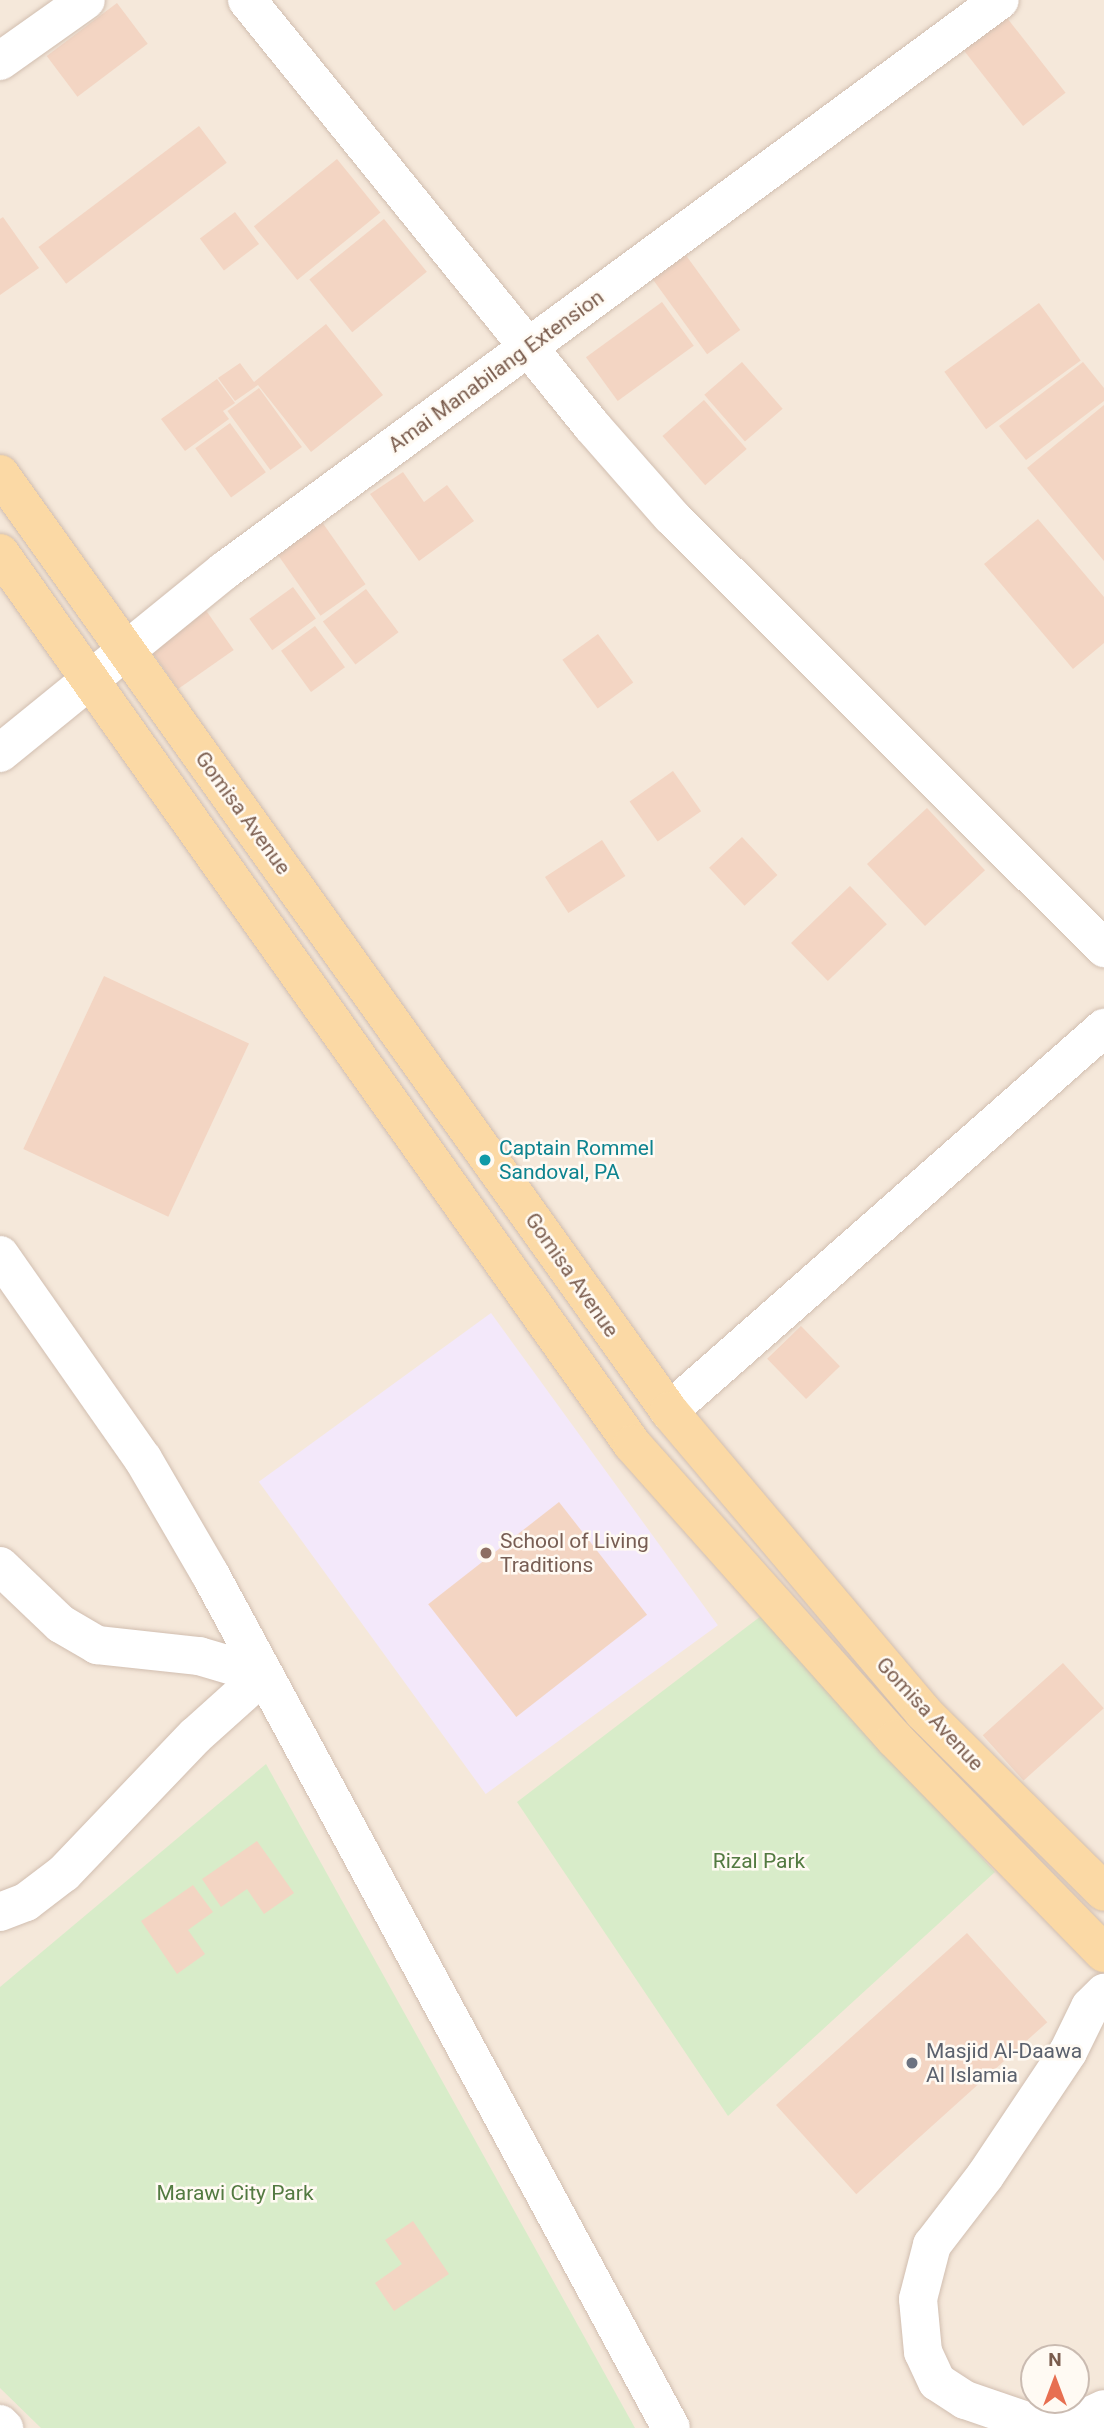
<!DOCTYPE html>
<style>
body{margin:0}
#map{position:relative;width:1104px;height:2428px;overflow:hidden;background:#fdf6ec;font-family:Roboto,sans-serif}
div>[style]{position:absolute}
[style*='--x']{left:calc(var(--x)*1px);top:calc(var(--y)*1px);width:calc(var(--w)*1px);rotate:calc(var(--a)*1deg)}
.residential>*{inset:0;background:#f5e8da}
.education>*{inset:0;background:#f3e8fa;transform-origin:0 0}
.green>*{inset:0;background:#d8ecc9}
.building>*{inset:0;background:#f3d5c3;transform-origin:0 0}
.roads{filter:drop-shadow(0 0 2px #d1beb0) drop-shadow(0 0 2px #d1beb0)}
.minor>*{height:38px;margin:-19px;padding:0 19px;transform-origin:19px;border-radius:19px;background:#fff}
.major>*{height:38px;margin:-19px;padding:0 19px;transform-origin:19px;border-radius:19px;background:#fbd9a5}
.dots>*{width:19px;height:19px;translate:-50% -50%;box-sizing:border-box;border:4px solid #fffaf3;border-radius:50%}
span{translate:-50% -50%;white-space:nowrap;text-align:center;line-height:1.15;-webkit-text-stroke:5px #fffaf3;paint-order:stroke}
.street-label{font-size:21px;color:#7a5c4d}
.culture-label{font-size:21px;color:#0d838f}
.left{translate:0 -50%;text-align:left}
.education-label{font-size:21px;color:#785e54}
.park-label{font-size:21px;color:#537a41}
.worship-label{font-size:21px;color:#5b616d}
.north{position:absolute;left:1020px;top:2344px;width:70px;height:70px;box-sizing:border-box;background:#fffaf3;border:2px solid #cabbb1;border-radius:50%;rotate:0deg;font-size:19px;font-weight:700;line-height:28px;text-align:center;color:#7a5c4d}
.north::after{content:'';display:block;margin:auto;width:24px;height:32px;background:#e76f51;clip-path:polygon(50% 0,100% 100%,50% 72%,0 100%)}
</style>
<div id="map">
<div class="residential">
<i style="clip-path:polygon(evenodd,0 0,1104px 0,1104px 2428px,0 2428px,0 0,1034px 2358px,1076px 2358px,1076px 2400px,1034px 2400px,1034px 2358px)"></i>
</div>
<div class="education">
<i style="left:491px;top:1313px;width:386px;height:287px;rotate:54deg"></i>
</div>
<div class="green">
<i style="clip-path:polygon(761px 1616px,995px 1872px,728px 2116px,517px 1802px)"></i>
<i style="clip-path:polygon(266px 1764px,635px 2428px,41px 2428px,0 2388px,0 1987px)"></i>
</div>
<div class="building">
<i style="left:117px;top:3px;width:51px;height:88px;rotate:53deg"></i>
<i style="left:1004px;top:14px;width:100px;height:54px;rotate:52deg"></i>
<i style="left:199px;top:126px;width:46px;height:201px;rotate:53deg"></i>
<i style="left:337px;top:159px;width:69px;height:107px;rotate:51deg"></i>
<i style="left:235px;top:212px;width:40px;height:44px;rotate:53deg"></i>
<i style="clip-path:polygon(3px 217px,39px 268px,0 295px,0 219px)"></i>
<i style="left:384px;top:219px;width:68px;height:96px;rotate:51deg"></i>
<i style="left:685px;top:254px;width:94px;height:41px;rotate:54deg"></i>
<i style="left:662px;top:302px;width:54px;height:94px;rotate:54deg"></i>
<i style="left:1039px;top:303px;width:71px;height:117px;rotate:54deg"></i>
<i style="clip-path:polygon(326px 324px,383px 395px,311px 452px,258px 385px,235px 401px,218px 378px,240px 363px,254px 382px)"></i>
<i style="left:742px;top:362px;width:62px;height:50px;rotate:49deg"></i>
<i style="clip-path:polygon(1083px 362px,1104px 388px,1104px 401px,1026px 460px,999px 426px)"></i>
<i style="clip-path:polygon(217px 379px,235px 403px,223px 411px,229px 419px,185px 451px,161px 419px)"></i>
<i style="left:259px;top:388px;width:73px;height:39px;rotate:54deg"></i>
<i style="left:704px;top:400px;width:65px;height:55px;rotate:49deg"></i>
<i style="clip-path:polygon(1104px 405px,1104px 561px,1027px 468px)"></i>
<i style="left:230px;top:423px;width:61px;height:43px;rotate:54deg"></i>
<i style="clip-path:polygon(403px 472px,424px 502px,447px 485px,474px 521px,419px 561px,370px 494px)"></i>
<i style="clip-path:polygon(1038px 519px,1104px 597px,1104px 643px,1073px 669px,984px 564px)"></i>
<i style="left:322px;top:522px;width:76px;height:55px;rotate:55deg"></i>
<i style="left:293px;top:587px;width:39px;height:54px;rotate:54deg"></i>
<i style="left:366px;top:589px;width:54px;height:54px;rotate:53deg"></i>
<i style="left:205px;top:609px;width:50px;height:68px;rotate:55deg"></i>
<i style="left:315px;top:626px;width:51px;height:42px;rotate:54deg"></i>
<i style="left:598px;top:634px;width:60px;height:44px;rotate:54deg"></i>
<i style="left:673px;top:771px;width:49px;height:53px;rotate:55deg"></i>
<i style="left:927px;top:808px;width:85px;height:82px;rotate:47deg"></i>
<i style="left:742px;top:837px;width:52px;height:45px;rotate:47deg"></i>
<i style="left:602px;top:840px;width:43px;height:68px;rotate:57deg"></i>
<i style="left:850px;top:886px;width:53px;height:82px;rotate:46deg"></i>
<i style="left:104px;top:976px;width:160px;height:191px;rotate:25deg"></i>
<i style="left:801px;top:1326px;width:56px;height:47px;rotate:46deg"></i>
<i style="left:559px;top:1502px;width:143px;height:166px;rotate:52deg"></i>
<i style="left:1063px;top:1663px;width:61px;height:108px;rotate:48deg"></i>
<i style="clip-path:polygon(257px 1841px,294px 1893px,264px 1914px,247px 1889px,221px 1907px,202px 1879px)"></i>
<i style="clip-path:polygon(193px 1885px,213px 1912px,188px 1930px,205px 1954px,177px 1974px,141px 1921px)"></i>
<i style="left:967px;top:1933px;width:120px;height:257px;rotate:48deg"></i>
<i style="clip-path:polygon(413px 2221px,449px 2274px,394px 2311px,375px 2283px,402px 2264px,385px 2240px)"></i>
</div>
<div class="roads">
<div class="minor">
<i style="--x:247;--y:0;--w:548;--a:51"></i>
<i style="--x:592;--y:426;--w:120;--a:48.7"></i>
<i style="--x:671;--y:516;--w:612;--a:44.93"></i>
<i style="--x:0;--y:61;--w:105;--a:-35.3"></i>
<i style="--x:0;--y:753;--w:289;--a:-39.1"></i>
<i style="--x:224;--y:571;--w:963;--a:-36.35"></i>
<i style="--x:0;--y:1255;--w:249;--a:55"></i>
<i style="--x:143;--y:1459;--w:133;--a:59.8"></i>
<i style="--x:210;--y:1574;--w:970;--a:61.64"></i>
<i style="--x:669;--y:1411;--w:580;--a:-41.36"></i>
<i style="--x:0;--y:1566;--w:84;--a:43.6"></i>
<i style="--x:61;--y:1624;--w:42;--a:30.3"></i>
<i style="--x:97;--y:1645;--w:103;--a:6.2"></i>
<i style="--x:199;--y:1656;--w:67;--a:16.5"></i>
<i style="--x:263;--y:1675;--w:91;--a:138.1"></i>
<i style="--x:195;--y:1736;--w:190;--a:133.7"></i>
<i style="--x:64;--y:1873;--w:48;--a:142.7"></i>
<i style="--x:26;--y:1902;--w:28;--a:159"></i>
<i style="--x:0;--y:2424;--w:6;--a:45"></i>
<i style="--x:1047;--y:2428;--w:87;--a:-161.1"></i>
<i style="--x:965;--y:2400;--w:33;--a:-147"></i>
<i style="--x:937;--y:2382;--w:33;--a:-115"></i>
<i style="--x:923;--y:2352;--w:53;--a:-95.4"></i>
<i style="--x:918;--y:2299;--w:56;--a:-75.5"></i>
<i style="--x:932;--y:2245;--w:87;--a:-52.5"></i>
<i style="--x:985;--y:2176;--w:149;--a:-56.2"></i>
<i style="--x:1068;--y:2052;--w:50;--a:-63.9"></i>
<i style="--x:1090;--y:2007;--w:20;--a:-45"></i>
<i style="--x:1064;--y:2428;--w:44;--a:-25.4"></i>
</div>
<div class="major">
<i style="--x:0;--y:474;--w:1151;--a:54.47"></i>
<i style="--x:669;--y:1411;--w:394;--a:49.8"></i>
<i style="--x:923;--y:1712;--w:255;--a:44.8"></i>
<i style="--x:0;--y:553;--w:1092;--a:54.65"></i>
<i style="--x:632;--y:1444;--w:395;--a:48.3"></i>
<i style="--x:895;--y:1739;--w:299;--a:45.7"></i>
</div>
</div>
<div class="dots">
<i style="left:485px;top:1160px;background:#0f9aa8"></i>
<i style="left:486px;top:1553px;background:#8d6e63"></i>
<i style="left:912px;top:2063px;background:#6b7280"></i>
</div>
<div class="street-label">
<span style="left:496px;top:371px;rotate:-36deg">Amai Manabilang Extension</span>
<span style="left:243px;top:813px;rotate:54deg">Gomisa Avenue</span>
<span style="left:572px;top:1275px;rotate:55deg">Gomisa Avenue</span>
<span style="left:930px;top:1714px;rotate:47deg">Gomisa Avenue</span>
</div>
<div class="culture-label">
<span class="left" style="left:499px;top:1160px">Captain Rommel<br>Sandoval, PA</span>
</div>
<div class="education-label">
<span class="left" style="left:500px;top:1553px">School of Living<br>Traditions</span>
</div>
<div class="park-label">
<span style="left:759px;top:1861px">Rizal Park</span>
<span style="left:235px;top:2193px">Marawi City Park</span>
</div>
<div class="worship-label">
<span class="left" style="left:926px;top:2063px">Masjid Al-Daawa<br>Al Islamia</span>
</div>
<div class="north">N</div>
</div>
